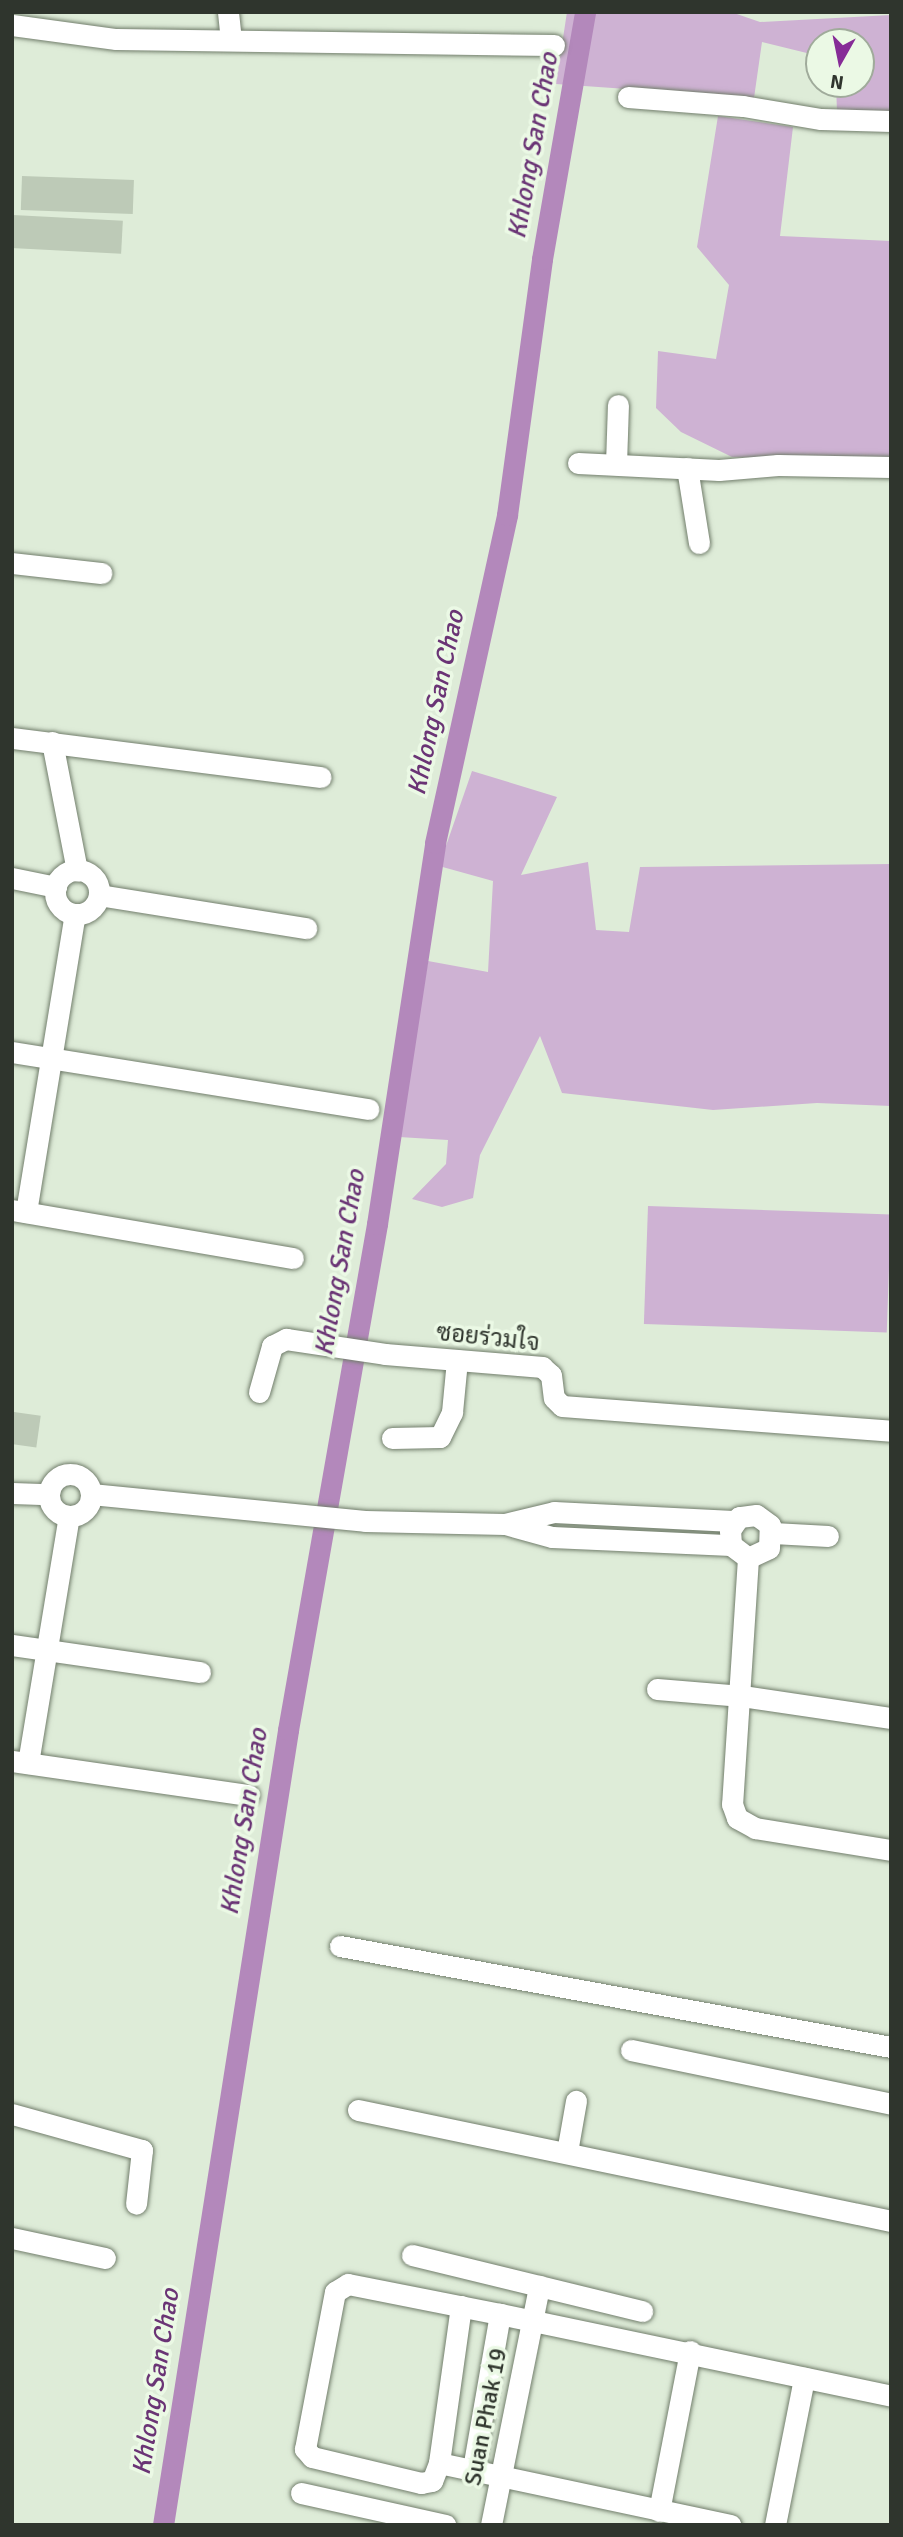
<!DOCTYPE html>
<meta charset="utf-8">
<style>
body{margin:0}
#map{position:relative;width:903px;height:2537px;overflow:hidden;background:#deecd8;font-family:Signika,Sarabun,sans-serif}
div>[style]{position:absolute}
[style*='--x']{left:calc(var(--x)*1px);top:calc(var(--y)*1px);width:calc(var(--w)*1px);rotate:calc(var(--a)*1deg)}
.green>*{inset:0;background:#ceb2d3;transform-origin:0 0}
.canal>*{height:21px;margin:-10.5px;padding:0 10.5px;transform-origin:10.5px;border-radius:10.5px;background:#b388bb}
.building>*{inset:0;background:#bdcab7;transform-origin:0 0}
.roads{filter:drop-shadow(0 0 2px #727e6c) drop-shadow(0 0 2px #727e6c)}
.minor>*{height:21px;margin:-10.5px;padding:0 10.5px;transform-origin:10.5px;border-radius:10.5px;background:#fff}
.minor>.ring{margin:-10.5px;padding:0;box-sizing:content-box;background:none;border:21px solid #fff;border-radius:50%}
span{translate:-50% -50%;white-space:nowrap;text-align:center;line-height:1.15;-webkit-text-stroke:7px #ebf9e5;paint-order:stroke}
.street-label{font-size:24px;color:#2f352d}
.water-label{font-size:26px;color:#6a3475;font-style:italic}
.frame{position:absolute;inset:0;border:14px solid #2f352d;pointer-events:none}
.north{position:absolute;left:805px;top:28px;width:70px;height:70px;box-sizing:border-box;background:#ebf9e5;border:2px solid #a0ab9b;border-radius:50%;rotate:189deg;font-size:19px;font-weight:700;line-height:28px;text-align:center;color:#2f352d}
.north::after{content:'';display:block;margin:auto;width:24px;height:32px;background:#862c97;clip-path:polygon(50% 0,100% 100%,50% 72%,0 100%)}
</style>
<div id="map">
<div class="green">
<i style="clip-path:polygon(567px 12px,731px 12px,760px 22px,891px 15px,891px 115px,837px 112px,836px 84px,861px 84px,861px 42px,819px 42px,819px 56px,762px 42px,754px 98px,556px 84px)"></i>
<i style="clip-path:polygon(718px 116px,793px 127px,780px 236px,891px 241px,891px 463px,732px 457px,681px 432px,656px 408px,658px 351px,716px 359px,729px 285px,697px 247px)"></i>
<i style="clip-path:polygon(472px 771px,557px 797px,521px 875px,588px 862px,596px 930px,629px 932px,640px 867px,891px 864px,891px 1106px,817px 1103px,713px 1110px,562px 1093px,540px 1036px,480px 1155px,473px 1198px,442px 1207px,412px 1199px,446px 1164px,448px 1140px,399px 1137px,428px 961px,488px 972px,493px 881px,439px 866px)"></i>
<i style="left:648px;top:1206px;width:243px;height:118px;rotate:2deg"></i>
</div>
<div class="canal">
<i style="--x:163;--y:2525;--w:805;--a:-81.06"></i>
<i style="--x:288;--y:1730;--w:514;--a:-80.02"></i>
<i style="--x:377;--y:1224;--w:385;--a:-81.3"></i>
<i style="--x:435;--y:843;--w:336;--a:-77.6"></i>
<i style="--x:507;--y:515;--w:258;--a:-82.2"></i>
<i style="--x:542;--y:259;--w:251;--a:-80.1"></i>
</div>
<div class="building">
<i style="left:22px;top:176px;width:112px;height:34px;rotate:2deg"></i>
<i style="left:13px;top:215px;width:110px;height:33px;rotate:3deg"></i>
<i style="left:14px;top:1412px;width:27px;height:32px;rotate:8deg"></i>
</div>
<div class="roads">
<div class="minor">
<i style="--x:228;--y:12;--w:28;--a:84"></i>
<i style="--x:12;--y:25;--w:105;--a:7.7"></i>
<i style="--x:116;--y:39;--w:438;--a:0.8"></i>
<i style="--x:628;--y:97;--w:115;--a:4.5"></i>
<i style="--x:743;--y:106;--w:79;--a:9.5"></i>
<i style="--x:821;--y:119;--w:70;--a:1.6"></i>
<i style="--x:578;--y:463;--w:141;--a:2.8"></i>
<i style="--x:719;--y:470;--w:59;--a:-4.8"></i>
<i style="--x:778;--y:465;--w:113;--a:1"></i>
<i style="--x:616;--y:464;--w:59;--a:-88.1"></i>
<i style="--x:687;--y:468;--w:76;--a:80.9"></i>
<i style="--x:12;--y:563;--w:90;--a:6.4"></i>
<i style="--x:12;--y:738;--w:311;--a:7.2"></i>
<i style="--x:52;--y:742;--w:131;--a:79"></i>
<i class="ring" style="left:55px;top:870px;width:23px;height:23px"></i>
<i style="--x:12;--y:878;--w:45;--a:11.6"></i>
<i style="--x:99;--y:895;--w:210;--a:9.1"></i>
<i style="--x:12;--y:1052;--w:361;--a:9.1"></i>
<i style="--x:12;--y:1210;--w:285;--a:9.7"></i>
<i style="--x:26;--y:1212;--w:302;--a:-80.7"></i>
<i style="--x:259;--y:1392;--w:48;--a:-74.2"></i>
<i style="--x:272;--y:1346;--w:16;--a:-27"></i>
<i style="--x:286;--y:1339;--w:100;--a:8.6"></i>
<i style="--x:385;--y:1354;--w:158;--a:4.7"></i>
<i style="--x:542;--y:1367;--w:12;--a:42"></i>
<i style="--x:551;--y:1375;--w:23;--a:83"></i>
<i style="--x:554;--y:1398;--w:11;--a:45"></i>
<i style="--x:562;--y:1406;--w:330;--a:4.3"></i>
<i style="--x:392;--y:1438;--w:48;--a:-1.2"></i>
<i style="--x:440;--y:1437;--w:28;--a:-64"></i>
<i style="--x:452;--y:1412;--w:52;--a:-84.5"></i>
<i class="ring" style="left:49px;top:1474px;width:21px;height:21px"></i>
<i style="--x:12;--y:1493;--w:36;--a:2"></i>
<i style="--x:91;--y:1494;--w:275;--a:5.6"></i>
<i style="--x:365;--y:1521;--w:140;--a:1.2"></i>
<i style="--x:505;--y:1524;--w:50;--a:-13.8"></i>
<i style="--x:554;--y:1512;--w:179;--a:2.9"></i>
<i style="--x:505;--y:1524;--w:49;--a:15.5"></i>
<i style="--x:552;--y:1537;--w:179;--a:2.6"></i>
<i style="--x:731;--y:1545;--w:21;--a:37"></i>
<i style="--x:748;--y:1558;--w:23;--a:-25"></i>
<i style="--x:769;--y:1548;--w:23;--a:-88"></i>
<i style="--x:770;--y:1525;--w:17;--a:-144"></i>
<i style="--x:756;--y:1515;--w:17;--a:173"></i>
<i style="--x:739;--y:1517;--w:16;--a:125"></i>
<i style="--x:730;--y:1530;--w:15;--a:86"></i>
<i style="--x:773;--y:1533;--w:55;--a:3.1"></i>
<i style="--x:748;--y:1558;--w:247;--a:93.7"></i>
<i style="--x:732;--y:1804;--w:15;--a:70"></i>
<i style="--x:737;--y:1818;--w:21;--a:29"></i>
<i style="--x:755;--y:1828;--w:138;--a:9.2"></i>
<i style="--x:12;--y:1645;--w:190;--a:8.2"></i>
<i style="--x:657;--y:1689;--w:85;--a:4.7"></i>
<i style="--x:742;--y:1696;--w:151;--a:8.4"></i>
<i style="--x:12;--y:1761;--w:239;--a:8.2"></i>
<i style="--x:28;--y:1763;--w:250;--a:-80.6"></i>
<i style="--x:340;--y:1946;--w:560;--a:10.39"></i>
<i style="--x:631;--y:2050;--w:266;--a:11.7"></i>
<i style="--x:358;--y:2110;--w:544;--a:11.76"></i>
<i style="--x:12;--y:2114;--w:135;--a:15.5"></i>
<i style="--x:142;--y:2150;--w:54;--a:96.3"></i>
<i style="--x:567;--y:2152;--w:52;--a:-80"></i>
<i style="--x:12;--y:2238;--w:95;--a:12.1"></i>
<i style="--x:412;--y:2255;--w:237;--a:13.7"></i>
<i style="--x:461;--y:2306;--w:159;--a:98"></i>
<i style="--x:439;--y:2463;--w:19;--a:111"></i>
<i style="--x:432;--y:2481;--w:11;--a:170"></i>
<i style="--x:421;--y:2483;--w:112;--a:-166.6"></i>
<i style="--x:312;--y:2457;--w:11;--a:-131"></i>
<i style="--x:305;--y:2449;--w:160;--a:-79.2"></i>
<i style="--x:335;--y:2292;--w:15;--a:-32"></i>
<i style="--x:348;--y:2284;--w:155;--a:11.2"></i>
<i style="--x:500;--y:2314;--w:157;--a:99.9"></i>
<i style="--x:500;--y:2314;--w:400;--a:11.8"></i>
<i style="--x:439;--y:2463;--w:298;--a:12"></i>
<i style="--x:301;--y:2493;--w:148;--a:12.5"></i>
<i style="--x:659;--y:2511;--w:163;--a:-79"></i>
<i style="--x:491;--y:2525;--w:244;--a:-78.6"></i>
<i style="--x:775;--y:2525;--w:150;--a:-78.8"></i>
</div>
</div>
<div class="street-label">
<span style="left:488px;top:1338px;rotate:6deg">ซอยร่วมใจ</span>
<span style="left:486px;top:2417px;rotate:-79deg">Suan Phak 19</span>
</div>
<div class="water-label">
<span style="left:534px;top:146px;rotate:-80deg">Khlong San Chao</span>
<span style="left:437px;top:703px;rotate:-78deg">Khlong San Chao</span>
<span style="left:341px;top:1263px;rotate:-80deg">Khlong San Chao</span>
<span style="left:245px;top:1822px;rotate:-81deg">Khlong San Chao</span>
<span style="left:157px;top:2382px;rotate:-81deg">Khlong San Chao</span>
</div>
<div class="frame"></div>
<div class="north">N</div>
</div>
